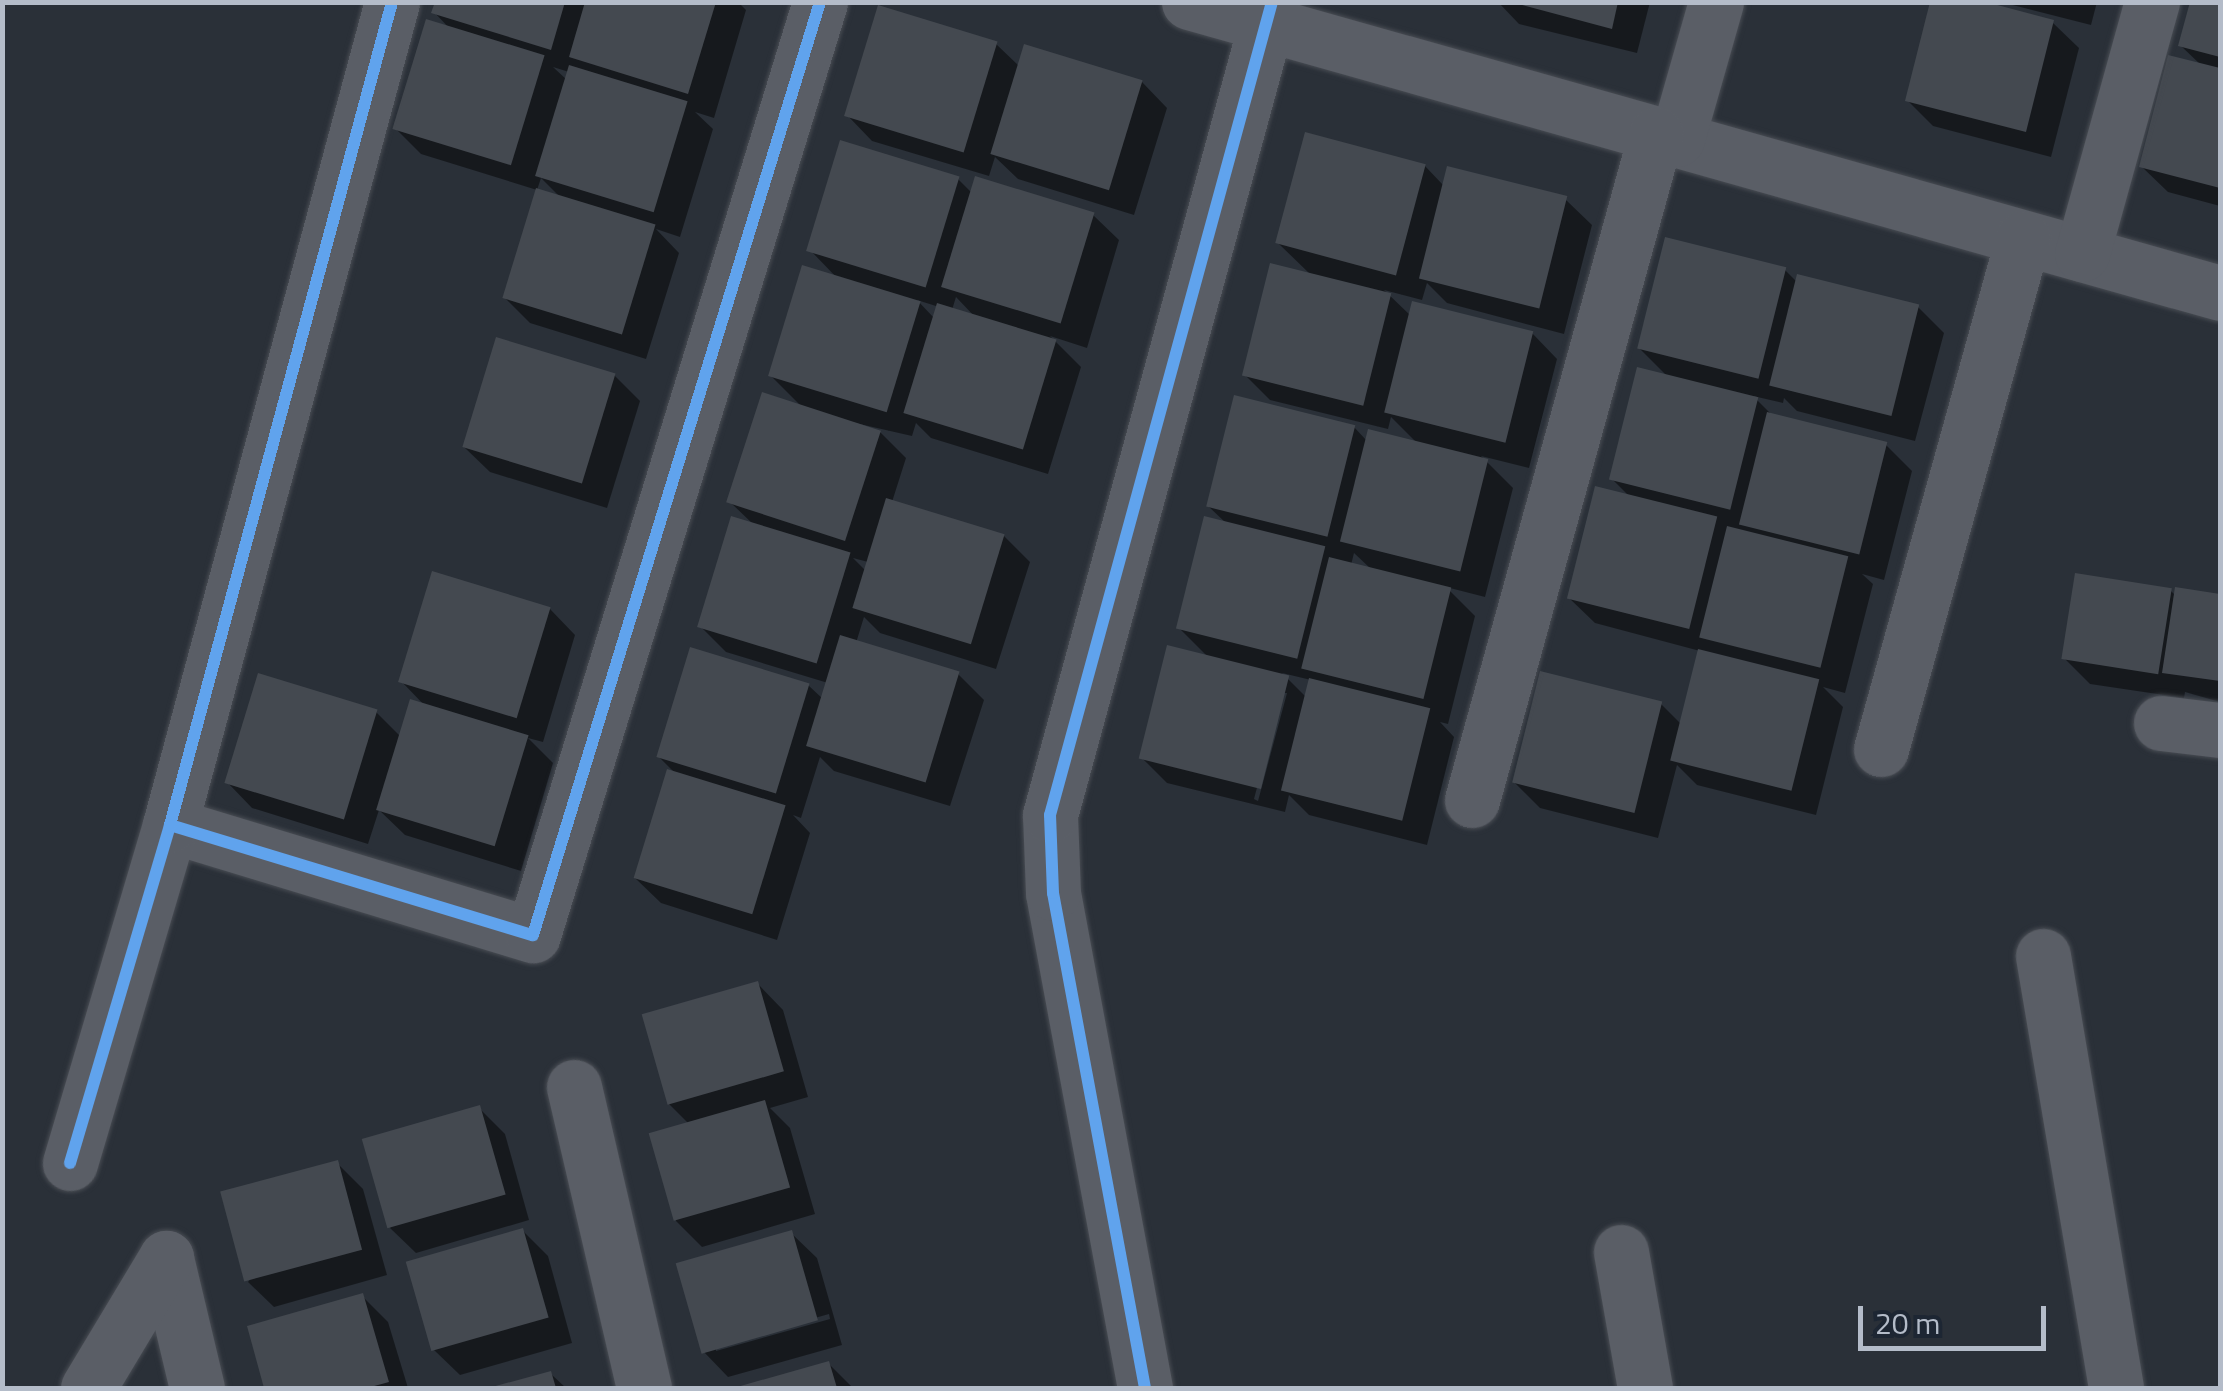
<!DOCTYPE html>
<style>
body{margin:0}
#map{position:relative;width:2223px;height:1391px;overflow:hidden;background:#2a3038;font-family:"Titillium Web",sans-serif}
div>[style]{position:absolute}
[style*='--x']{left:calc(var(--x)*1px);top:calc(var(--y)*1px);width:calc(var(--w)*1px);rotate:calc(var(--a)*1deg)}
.shadow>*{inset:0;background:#0007}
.building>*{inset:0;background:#444950;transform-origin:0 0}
.roads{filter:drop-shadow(0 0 2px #484c53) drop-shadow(0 0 2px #484c53)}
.minor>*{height:55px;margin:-27.5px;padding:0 27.5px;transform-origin:27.5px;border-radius:27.5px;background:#5a5e66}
.cycleway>*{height:12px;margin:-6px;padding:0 6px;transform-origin:6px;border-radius:6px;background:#60a3ed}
span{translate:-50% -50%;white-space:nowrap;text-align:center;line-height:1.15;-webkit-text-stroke:10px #1d2633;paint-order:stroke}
.frame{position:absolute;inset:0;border:5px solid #b4bcc9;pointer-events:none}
.scale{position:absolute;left:1858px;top:1306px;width:188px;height:45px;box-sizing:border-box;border:5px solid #b4bcc9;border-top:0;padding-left:12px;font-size:30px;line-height:35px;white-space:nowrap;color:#b4bcc9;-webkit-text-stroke:8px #1d2633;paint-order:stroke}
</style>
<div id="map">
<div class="shadow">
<i style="clip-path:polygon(evenodd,437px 2px,738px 2px,746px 10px,714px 118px,695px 112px,713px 129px,680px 237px,656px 229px,679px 253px,646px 359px,530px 323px,504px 297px,562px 199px,541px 178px,537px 190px,421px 154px,395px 128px,450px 29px,434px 12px,437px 2px,553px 67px,569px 72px,567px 80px,553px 67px)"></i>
<i style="clip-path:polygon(1498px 2px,1650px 2px,1637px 53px,1519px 24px)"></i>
<i style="clip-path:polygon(2001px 2px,2097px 2px,2091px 25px)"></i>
<i style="clip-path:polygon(2192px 2px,2220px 2px,2220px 206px,2168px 192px,2142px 167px,2202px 66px,2181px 46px)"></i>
<i style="clip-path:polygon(2053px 23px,2079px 48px,2051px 157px,1933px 126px,1907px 100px)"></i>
<i style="clip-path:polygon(996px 44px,1019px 66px,1142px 82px,1167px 108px,1134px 215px,1018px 179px,995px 157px,989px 176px,872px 141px,847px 115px)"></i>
<i style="clip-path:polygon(evenodd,1425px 166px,1444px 186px,1566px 200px,1592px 225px,1564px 334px,1447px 303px,1427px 283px,1422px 300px,1384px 290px,1411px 316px,1532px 333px,1557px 359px,1529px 468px,1481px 456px,1513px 488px,1485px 597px,1446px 587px,1475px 616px,1448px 724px,1440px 722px,1454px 737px,1427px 845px,1309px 815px,1289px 795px,1285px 812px,1167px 783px,1141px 757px,1209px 658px,1178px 627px,1227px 524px,1208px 506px,1354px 427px,1367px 441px,1419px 445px,1391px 417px,1388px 429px,1270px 400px,1244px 374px,1311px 275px,1279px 244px,1425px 166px,1354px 553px,1372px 570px,1351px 565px,1354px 553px,1425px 166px,1282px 673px,1311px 680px,1307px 698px,1282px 673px,1425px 166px,1282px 693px,1287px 693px,1258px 801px,1254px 799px,1282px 693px)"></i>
<i style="clip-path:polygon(evenodd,958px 179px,973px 194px,1093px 215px,1119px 240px,1087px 348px,1050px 336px,1081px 367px,1048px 474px,931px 438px,916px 423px,912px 436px,842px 420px,880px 432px,906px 458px,892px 502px,1004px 536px,1030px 562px,996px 669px,880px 633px,864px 617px,856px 643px,958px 674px,984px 700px,950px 806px,834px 771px,820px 757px,801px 818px,793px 815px,810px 833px,777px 940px,661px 903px,635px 878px,676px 774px,659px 757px,808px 685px,823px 699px,828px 683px,726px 652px,700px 626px,754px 525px,731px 503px,803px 408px,770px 375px,838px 279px,810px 250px,958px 179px,956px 297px,975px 317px,952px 310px,956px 297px,958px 179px,917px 300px,939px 307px,935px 319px,917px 300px,958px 179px,853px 558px,868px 562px,866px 571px,853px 558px)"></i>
<i style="clip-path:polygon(1784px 269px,1798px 283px,1918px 307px,1944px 333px,1915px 441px,1797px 411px,1784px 398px,1783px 403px,1753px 396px,1773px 416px,1886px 445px,1912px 471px,1884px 580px,1862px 574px,1873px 584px,1845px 693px,1823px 687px,1843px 707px,1816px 815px,1697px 785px,1677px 765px,1658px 838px,1540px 808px,1514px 782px,1661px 704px,1681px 724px,1700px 651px,1595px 623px,1569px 598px,1631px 498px,1611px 478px,1668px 377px,1639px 348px)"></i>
<i style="clip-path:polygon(614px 375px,640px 401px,607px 508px,490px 472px,464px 447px)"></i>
<i style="clip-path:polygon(2170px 590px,2176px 596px,2177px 590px,2220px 596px,2220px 702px,2185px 692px,2184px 698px,2090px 684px,2064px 658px)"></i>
<i style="clip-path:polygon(550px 609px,575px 635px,543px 742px,528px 738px,553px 763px,521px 871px,405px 835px,379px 810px,368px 844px,252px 808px,227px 782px,376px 712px,401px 737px,426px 707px,401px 681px)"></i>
<i style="clip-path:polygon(758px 984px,783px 1010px,808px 1097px,770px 1108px,790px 1128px,815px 1214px,702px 1247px,676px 1221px,689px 1124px,669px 1104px)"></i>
<i style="clip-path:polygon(479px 1108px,505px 1134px,529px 1220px,416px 1253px,390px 1228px)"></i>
<i style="clip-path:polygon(337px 1163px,363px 1189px,387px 1275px,274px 1307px,248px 1282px)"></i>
<i style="clip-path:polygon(523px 1231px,548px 1256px,572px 1343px,460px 1375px,434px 1350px)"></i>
<i style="clip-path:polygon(evenodd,791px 1233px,817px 1258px,842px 1345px,728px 1377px,703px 1351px,791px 1233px,829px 1314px,830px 1319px,716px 1351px,716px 1346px,829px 1314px)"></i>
<i style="clip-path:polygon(362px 1296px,388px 1322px,408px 1388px,267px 1388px,250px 1328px)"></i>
<i style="clip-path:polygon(829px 1364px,853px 1388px,743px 1388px)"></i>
<i style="clip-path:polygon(551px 1374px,566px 1388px,497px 1388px)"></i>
</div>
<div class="building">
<i style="clip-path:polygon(435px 2px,565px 2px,551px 50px,431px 13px)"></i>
<i style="clip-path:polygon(585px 2px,716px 2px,688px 94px,569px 57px)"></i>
<i style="clip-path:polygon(1511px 2px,1618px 2px,1612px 29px)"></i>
<i style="clip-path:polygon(1930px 2px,1986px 2px,2054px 20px,2026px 132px,1905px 101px)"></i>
<i style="clip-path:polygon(2190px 2px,2220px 2px,2220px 57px,2178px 46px)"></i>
<i style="left:878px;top:5px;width:125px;height:116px;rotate:17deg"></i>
<i style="left:426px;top:19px;width:124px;height:115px;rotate:17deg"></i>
<i style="left:1024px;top:44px;width:124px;height:115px;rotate:17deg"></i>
<i style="clip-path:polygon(2168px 55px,2220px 68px,2220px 188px,2139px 167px)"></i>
<i style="left:569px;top:65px;width:124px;height:116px;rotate:17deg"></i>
<i style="left:1305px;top:132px;width:125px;height:115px;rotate:15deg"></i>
<i style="left:840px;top:140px;width:125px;height:116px;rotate:17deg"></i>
<i style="left:1447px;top:166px;width:124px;height:116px;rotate:14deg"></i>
<i style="left:975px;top:176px;width:125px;height:116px;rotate:17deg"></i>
<i style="left:536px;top:188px;width:125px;height:115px;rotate:17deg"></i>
<i style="left:1665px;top:237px;width:125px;height:115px;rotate:14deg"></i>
<i style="left:1270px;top:263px;width:125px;height:116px;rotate:14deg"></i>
<i style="left:802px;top:265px;width:124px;height:116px;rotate:17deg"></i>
<i style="left:1797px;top:274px;width:126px;height:115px;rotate:14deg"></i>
<i style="left:1412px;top:301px;width:125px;height:115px;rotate:14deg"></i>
<i style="left:937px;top:303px;width:125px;height:115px;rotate:17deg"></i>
<i style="left:496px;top:337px;width:125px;height:115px;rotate:17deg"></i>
<i style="left:1637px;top:367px;width:125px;height:116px;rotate:14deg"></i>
<i style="left:762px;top:392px;width:125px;height:116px;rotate:18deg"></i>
<i style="left:1234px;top:395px;width:125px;height:115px;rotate:14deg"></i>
<i style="left:1767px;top:412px;width:124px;height:116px;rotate:14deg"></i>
<i style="left:1368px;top:429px;width:124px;height:116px;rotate:14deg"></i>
<i style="left:1595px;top:486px;width:126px;height:116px;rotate:14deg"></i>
<i style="left:886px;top:498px;width:124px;height:115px;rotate:17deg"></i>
<i style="left:731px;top:516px;width:125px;height:116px;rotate:17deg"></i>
<i style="left:1204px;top:516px;width:125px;height:116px;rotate:14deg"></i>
<i style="left:1727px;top:526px;width:125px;height:115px;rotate:14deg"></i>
<i style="left:1329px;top:557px;width:126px;height:115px;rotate:14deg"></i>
<i style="left:432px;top:571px;width:124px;height:116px;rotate:17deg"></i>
<i style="left:2075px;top:573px;width:98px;height:87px;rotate:9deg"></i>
<i style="clip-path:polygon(2175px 587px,2220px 594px,2220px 681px,2162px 673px)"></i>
<i style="left:840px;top:635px;width:125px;height:116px;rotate:17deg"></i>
<i style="left:1167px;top:645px;width:126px;height:117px;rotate:14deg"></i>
<i style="left:690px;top:647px;width:125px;height:115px;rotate:17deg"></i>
<i style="left:1698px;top:649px;width:125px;height:115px;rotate:14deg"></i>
<i style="left:1540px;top:671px;width:126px;height:115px;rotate:14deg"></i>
<i style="left:258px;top:673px;width:125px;height:115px;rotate:17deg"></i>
<i style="left:1309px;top:678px;width:125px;height:116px;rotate:14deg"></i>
<i style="left:410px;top:699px;width:124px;height:116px;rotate:17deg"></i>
<i style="left:667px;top:769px;width:124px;height:114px;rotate:17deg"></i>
<i style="left:758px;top:981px;width:94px;height:121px;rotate:74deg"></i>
<i style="left:765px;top:1100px;width:91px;height:121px;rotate:74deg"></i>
<i style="left:480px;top:1105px;width:93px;height:123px;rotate:74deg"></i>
<i style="left:338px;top:1160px;width:93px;height:122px;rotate:75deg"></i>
<i style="left:523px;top:1228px;width:93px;height:122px;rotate:74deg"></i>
<i style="left:792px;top:1230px;width:94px;height:121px;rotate:74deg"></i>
<i style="clip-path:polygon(363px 1293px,389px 1382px,367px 1388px,264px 1388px,247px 1326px)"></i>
<i style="clip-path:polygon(829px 1361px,837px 1388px,738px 1388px,737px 1387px)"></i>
<i style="clip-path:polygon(551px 1371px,556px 1388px,492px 1388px,492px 1387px)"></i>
</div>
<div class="roads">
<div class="minor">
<i style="--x:1189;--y:2;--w:1071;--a:15.76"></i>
<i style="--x:1677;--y:139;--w:142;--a:-74.1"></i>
<i style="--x:2082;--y:254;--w:262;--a:-74.5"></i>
<i style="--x:2161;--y:723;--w:59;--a:6.8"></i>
<i style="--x:1881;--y:749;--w:530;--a:-74.47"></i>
<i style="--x:1472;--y:800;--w:691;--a:-74.56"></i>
<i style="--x:170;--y:825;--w:379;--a:16.9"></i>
<i style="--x:533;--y:935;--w:976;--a:-72.9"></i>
<i style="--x:2043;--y:956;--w:438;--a:80.4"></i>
<i style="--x:574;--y:1087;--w:309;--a:76.9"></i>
<i style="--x:70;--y:1163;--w:352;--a:-73.5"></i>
<i style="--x:170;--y:825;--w:852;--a:-74.9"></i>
<i style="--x:1621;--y:1252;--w:138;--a:80"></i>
<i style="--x:166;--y:1258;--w:134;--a:76.6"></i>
<i style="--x:88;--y:1388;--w:152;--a:-59"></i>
<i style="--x:1145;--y:1388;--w:503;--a:-100.53"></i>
<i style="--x:1053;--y:893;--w:78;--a:-92.2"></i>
<i style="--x:1050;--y:815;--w:843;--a:-74.73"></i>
</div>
</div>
<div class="cycleway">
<i style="--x:170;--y:825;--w:379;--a:16.9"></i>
<i style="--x:533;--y:935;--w:976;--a:-72.9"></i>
<i style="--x:70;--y:1163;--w:352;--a:-73.5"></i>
<i style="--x:170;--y:825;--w:852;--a:-74.9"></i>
<i style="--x:1145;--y:1388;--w:503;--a:-100.53"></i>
<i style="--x:1053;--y:893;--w:78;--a:-92.2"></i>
<i style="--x:1050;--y:815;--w:843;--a:-74.73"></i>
</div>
<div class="frame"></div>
<div class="scale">20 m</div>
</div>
